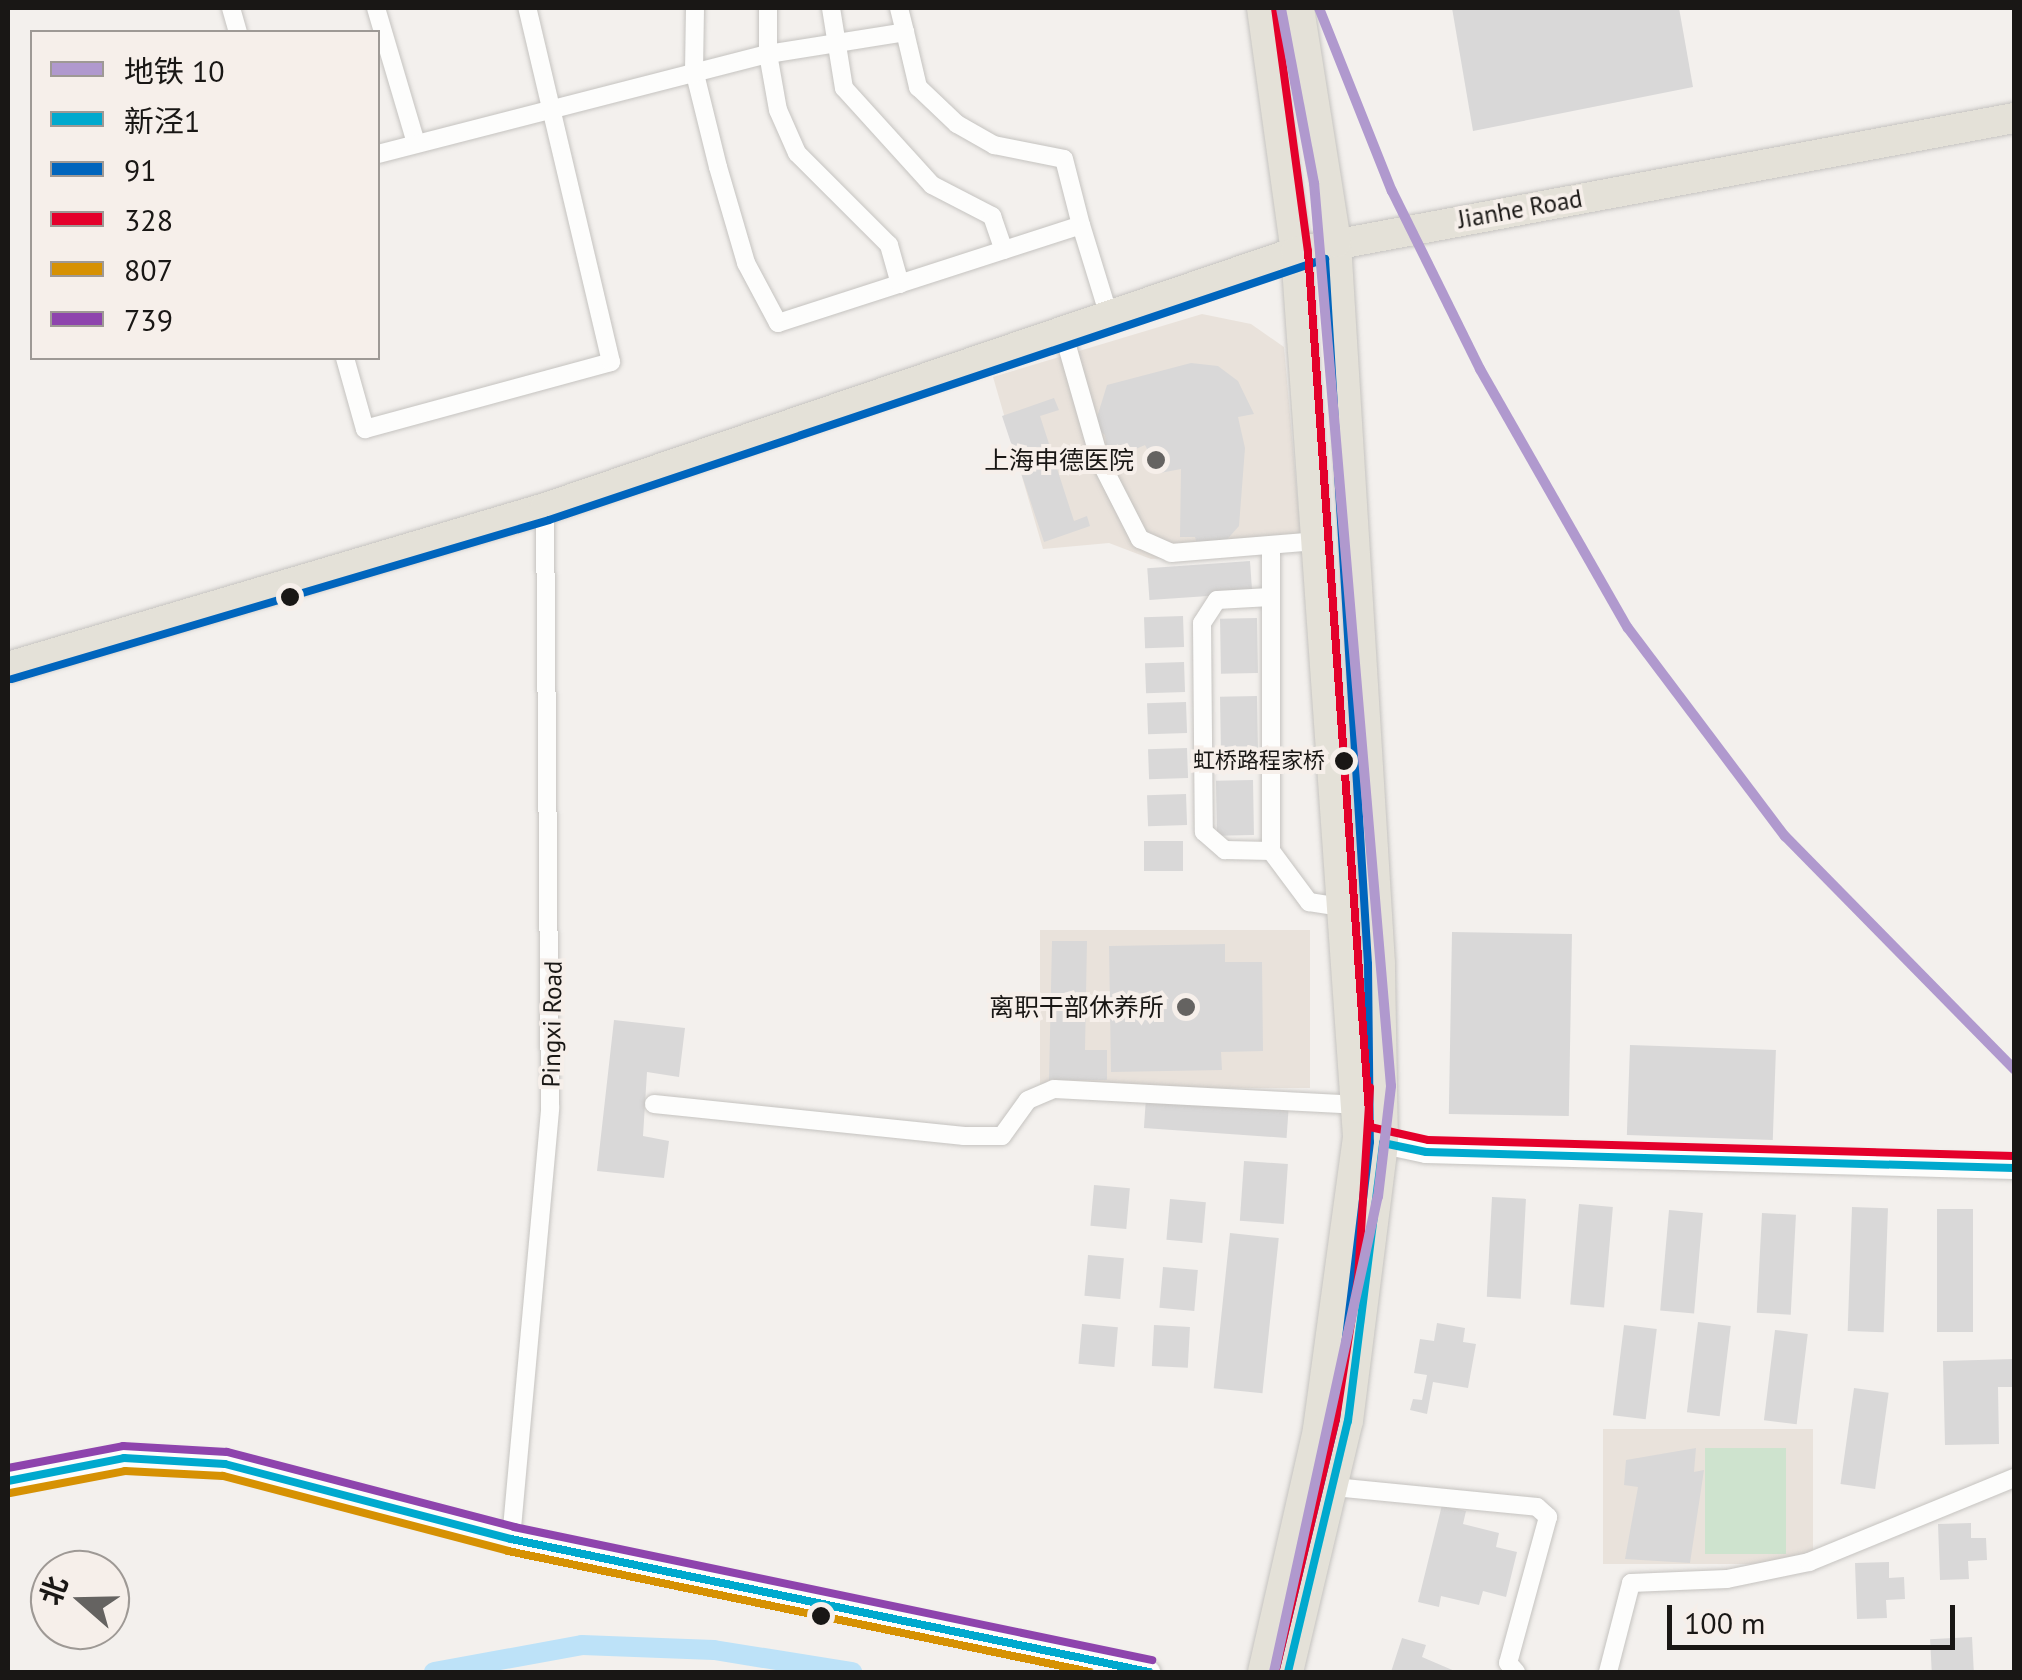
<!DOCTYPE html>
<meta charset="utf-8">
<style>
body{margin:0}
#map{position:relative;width:2022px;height:1680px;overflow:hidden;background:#f3f0ed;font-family:"PT Sans","Noto Sans SC",sans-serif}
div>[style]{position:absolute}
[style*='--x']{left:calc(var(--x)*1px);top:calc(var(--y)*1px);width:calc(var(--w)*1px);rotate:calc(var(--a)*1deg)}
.built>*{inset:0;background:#e9e2db;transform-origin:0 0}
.green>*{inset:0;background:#cee3ce;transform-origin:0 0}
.canal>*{height:20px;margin:-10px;padding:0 10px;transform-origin:10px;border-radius:10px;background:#bde2f8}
.building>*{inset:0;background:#d9d8d8;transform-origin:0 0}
.roads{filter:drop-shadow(0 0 2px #c5c3c0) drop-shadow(0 0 2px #c5c3c0)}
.minor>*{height:18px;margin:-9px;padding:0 9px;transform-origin:9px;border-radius:9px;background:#fdfdfc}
.tertiary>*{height:22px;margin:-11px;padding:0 11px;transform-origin:11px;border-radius:11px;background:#fdfdfc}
.primary>*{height:30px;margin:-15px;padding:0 15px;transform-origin:15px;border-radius:15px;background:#e4e1d8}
.bus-1>*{height:8px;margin:-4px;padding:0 4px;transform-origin:4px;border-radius:4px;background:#00a9ce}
.bus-2>*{height:8px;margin:-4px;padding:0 4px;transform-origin:4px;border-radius:4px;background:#0065bd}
.bus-3>*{height:8px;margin:-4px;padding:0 4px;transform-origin:4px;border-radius:4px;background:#e4002b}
.bus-4>*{height:8px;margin:-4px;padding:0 4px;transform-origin:4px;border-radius:4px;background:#d69103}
.bus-5>*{height:8px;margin:-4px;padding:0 4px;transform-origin:4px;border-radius:4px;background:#8e44ad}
.metro-1>*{height:10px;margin:-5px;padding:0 5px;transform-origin:5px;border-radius:5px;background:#b099ce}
.dots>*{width:28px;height:28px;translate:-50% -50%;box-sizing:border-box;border:5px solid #f6efea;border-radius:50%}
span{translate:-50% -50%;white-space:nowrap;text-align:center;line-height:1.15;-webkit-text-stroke:8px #f6efea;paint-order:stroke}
.bus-label{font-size:22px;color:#191715}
.right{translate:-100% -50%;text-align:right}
.street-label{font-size:25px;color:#191715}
.poi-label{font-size:25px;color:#191715}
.frame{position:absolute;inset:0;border:10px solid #191715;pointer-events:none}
.legend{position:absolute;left:30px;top:30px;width:350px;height:330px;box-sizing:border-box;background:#f6efea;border:2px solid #9e9995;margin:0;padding:12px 18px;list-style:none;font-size:30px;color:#191715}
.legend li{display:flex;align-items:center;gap:20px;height:50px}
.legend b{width:50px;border:2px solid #9e9995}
.north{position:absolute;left:30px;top:1550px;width:100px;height:100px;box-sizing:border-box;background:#f6efea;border:2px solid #9e9995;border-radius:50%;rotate:290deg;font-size:28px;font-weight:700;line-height:40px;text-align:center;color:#191715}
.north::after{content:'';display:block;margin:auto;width:35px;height:45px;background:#656361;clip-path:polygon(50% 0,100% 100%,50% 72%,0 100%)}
.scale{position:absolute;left:1667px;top:1605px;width:288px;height:45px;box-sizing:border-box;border:5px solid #191715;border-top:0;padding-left:12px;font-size:30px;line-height:35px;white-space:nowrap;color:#191715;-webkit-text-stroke:8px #f6efea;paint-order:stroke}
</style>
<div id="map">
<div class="built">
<i style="clip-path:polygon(1202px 314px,1251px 324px,1284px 347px,1302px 550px,1151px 559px,1109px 543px,1043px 549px,993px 377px)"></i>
<i style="left:1040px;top:930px;width:270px;height:158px"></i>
<i style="left:1813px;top:1429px;width:135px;height:210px;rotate:90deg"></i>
</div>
<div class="green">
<i style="left:1705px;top:1448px;width:81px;height:106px"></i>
</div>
<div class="canal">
<i style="--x:434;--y:1672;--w:150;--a:-10.3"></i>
<i style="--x:582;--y:1645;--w:132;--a:2.2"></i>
<i style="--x:714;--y:1650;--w:140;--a:9.1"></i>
</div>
<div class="building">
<i style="clip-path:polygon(1452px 8px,1679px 8px,1693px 87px,1473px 131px)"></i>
<i style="clip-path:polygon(1191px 363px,1218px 366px,1238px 381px,1254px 414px,1238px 417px,1245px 448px,1239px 526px,1223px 544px,1199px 551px,1195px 537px,1180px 537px,1181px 469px,1160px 473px,1145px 445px,1108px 461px,1105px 435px,1094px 427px,1107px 385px)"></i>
<i style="clip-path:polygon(1054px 398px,1059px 410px,1040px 416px,1074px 521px,1087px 516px,1090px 526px,1044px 542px,1002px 416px)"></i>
<i style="left:1250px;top:561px;width:32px;height:103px;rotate:86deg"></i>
<i style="left:1183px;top:616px;width:31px;height:39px;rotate:88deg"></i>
<i style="left:1257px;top:618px;width:55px;height:37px;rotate:89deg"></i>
<i style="left:1184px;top:662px;width:30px;height:39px;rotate:88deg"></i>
<i style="left:1257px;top:696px;width:55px;height:37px;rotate:89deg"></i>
<i style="left:1186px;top:702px;width:31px;height:39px;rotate:88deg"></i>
<i style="left:1187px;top:748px;width:30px;height:39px;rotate:88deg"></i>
<i style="left:1253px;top:780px;width:55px;height:37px;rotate:89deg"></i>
<i style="left:1186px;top:794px;width:31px;height:39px;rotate:88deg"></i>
<i style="left:1183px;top:841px;width:30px;height:39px;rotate:90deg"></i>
<i style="left:1452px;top:932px;width:120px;height:182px;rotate:1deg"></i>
<i style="clip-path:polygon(1052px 941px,1087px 941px,1085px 1050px,1107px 1050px,1107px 1080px,1049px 1080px)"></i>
<i style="clip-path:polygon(1225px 944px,1225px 962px,1262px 962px,1263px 1051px,1221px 1052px,1222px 1070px,1111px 1072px,1109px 946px)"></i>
<i style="clip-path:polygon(614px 1020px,685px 1028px,679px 1077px,647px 1072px,643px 1136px,669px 1141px,664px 1178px,597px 1171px)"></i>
<i style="left:1630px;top:1045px;width:146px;height:90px;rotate:2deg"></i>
<i style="left:1146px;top:1098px;width:143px;height:30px;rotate:4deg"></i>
<i style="left:1244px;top:1161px;width:44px;height:60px;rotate:4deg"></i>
<i style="left:1094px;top:1185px;width:36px;height:41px;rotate:5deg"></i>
<i style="left:1492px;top:1197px;width:34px;height:100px;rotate:3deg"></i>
<i style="left:1170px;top:1199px;width:36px;height:41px;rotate:5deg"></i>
<i style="left:1579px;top:1204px;width:34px;height:101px;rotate:5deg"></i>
<i style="left:1852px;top:1207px;width:36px;height:124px;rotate:2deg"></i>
<i style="left:1937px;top:1209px;width:36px;height:123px"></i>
<i style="left:1669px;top:1210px;width:34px;height:101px;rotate:5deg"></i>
<i style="left:1762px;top:1213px;width:34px;height:100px;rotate:3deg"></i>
<i style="left:1230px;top:1233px;width:49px;height:156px;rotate:6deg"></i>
<i style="left:1088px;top:1255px;width:36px;height:41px;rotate:5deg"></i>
<i style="left:1163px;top:1267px;width:35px;height:41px;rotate:5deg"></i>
<i style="left:1698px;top:1322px;width:33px;height:91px;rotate:7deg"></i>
<i style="clip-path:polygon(1437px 1323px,1465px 1328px,1463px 1342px,1476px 1344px,1468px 1388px,1433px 1382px,1427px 1414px,1410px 1410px,1413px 1399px,1422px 1400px,1427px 1375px,1414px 1373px,1420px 1339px,1434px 1341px)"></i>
<i style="left:1082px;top:1324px;width:36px;height:40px;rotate:5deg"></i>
<i style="left:1154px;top:1325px;width:36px;height:41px;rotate:3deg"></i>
<i style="left:1624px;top:1325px;width:33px;height:91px;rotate:7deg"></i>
<i style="left:1775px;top:1330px;width:33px;height:91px;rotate:7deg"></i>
<i style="clip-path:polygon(2014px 1359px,2014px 1387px,1998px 1387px,1999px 1444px,1945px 1445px,1943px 1361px)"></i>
<i style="left:1854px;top:1388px;width:35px;height:97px;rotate:8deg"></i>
<i style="clip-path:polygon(1696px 1448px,1694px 1472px,1704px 1470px,1690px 1563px,1625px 1559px,1638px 1487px,1624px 1485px,1626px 1460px)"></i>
<i style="clip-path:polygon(1442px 1505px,1466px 1511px,1463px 1524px,1499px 1533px,1496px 1547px,1517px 1552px,1506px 1597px,1483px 1591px,1479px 1605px,1441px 1596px,1439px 1607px,1418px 1602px)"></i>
<i style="clip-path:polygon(1971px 1523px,1971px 1538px,1986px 1538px,1987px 1560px,1968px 1561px,1969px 1579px,1940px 1580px,1938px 1524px)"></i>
<i style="clip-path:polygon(1889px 1562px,1889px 1578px,1904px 1577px,1905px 1599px,1886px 1600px,1887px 1618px,1857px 1619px,1855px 1563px)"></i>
<i style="left:1972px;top:1637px;width:35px;height:42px;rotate:87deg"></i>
<i style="clip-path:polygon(1402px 1638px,1426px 1645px,1422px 1657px,1457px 1672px,1391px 1672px)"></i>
</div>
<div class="roads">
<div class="minor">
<i style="--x:231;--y:8;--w:25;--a:74"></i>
<i style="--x:376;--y:8;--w:141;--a:73.5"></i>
<i style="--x:695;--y:8;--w:62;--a:90.9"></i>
<i style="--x:694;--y:70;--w:100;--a:76.1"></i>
<i style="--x:718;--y:167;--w:100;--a:73.7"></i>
<i style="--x:746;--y:263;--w:68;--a:61.9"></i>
<i style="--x:778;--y:323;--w:318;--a:-17.9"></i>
<i style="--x:1081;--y:225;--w:95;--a:72.9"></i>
<i style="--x:831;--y:8;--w:81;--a:80.8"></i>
<i style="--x:844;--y:88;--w:131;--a:47.8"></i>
<i style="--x:932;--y:185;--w:68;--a:27.3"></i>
<i style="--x:992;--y:216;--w:36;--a:71"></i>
<i style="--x:899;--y:8;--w:25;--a:76"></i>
<i style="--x:378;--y:154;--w:403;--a:-14.4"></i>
<i style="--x:768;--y:54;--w:46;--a:-90"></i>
<i style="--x:900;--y:284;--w:41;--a:-105.8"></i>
<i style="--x:889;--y:245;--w:130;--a:-135"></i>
<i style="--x:797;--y:153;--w:47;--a:-113.8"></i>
<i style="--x:778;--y:110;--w:57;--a:-100.1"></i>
<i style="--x:768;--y:54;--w:139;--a:-9.1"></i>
<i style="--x:905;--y:32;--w:57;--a:76.7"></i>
<i style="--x:918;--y:87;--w:54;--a:43.5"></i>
<i style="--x:957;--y:124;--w:43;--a:29.6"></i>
<i style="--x:994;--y:145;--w:71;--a:11.3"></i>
<i style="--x:1064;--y:159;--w:68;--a:75.6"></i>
<i style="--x:1063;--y:332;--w:134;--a:74"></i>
<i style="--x:1100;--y:461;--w:88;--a:62.9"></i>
<i style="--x:1140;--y:539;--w:34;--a:24"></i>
<i style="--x:1171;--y:553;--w:145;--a:-4.7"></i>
<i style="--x:345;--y:358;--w:74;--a:74.3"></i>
<i style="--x:365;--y:429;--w:255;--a:-15.2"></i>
<i style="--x:611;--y:362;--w:364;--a:-103.3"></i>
<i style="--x:1271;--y:550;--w:301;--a:90"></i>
<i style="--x:1271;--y:851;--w:64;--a:53.3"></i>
<i style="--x:1309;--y:902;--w:33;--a:9"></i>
<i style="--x:1270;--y:597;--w:53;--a:176.8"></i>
<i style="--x:1217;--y:600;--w:27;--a:123"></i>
<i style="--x:1202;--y:623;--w:209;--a:89.5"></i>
<i style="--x:1204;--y:832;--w:28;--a:41"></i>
<i style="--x:1225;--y:850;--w:46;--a:1.2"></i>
<i style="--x:654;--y:1104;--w:312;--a:5.9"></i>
<i style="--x:964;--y:1136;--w:38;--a:0"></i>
<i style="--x:1002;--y:1136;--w:44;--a:-54.2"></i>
<i style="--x:1028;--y:1100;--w:28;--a:-23"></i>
<i style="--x:1054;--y:1089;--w:302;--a:3"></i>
<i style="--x:1334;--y:1487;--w:204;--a:5.6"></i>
<i style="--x:1537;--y:1507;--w:15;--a:42"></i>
<i style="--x:1548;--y:1517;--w:151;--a:105.3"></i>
<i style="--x:1508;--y:1663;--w:12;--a:48"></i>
<i style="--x:511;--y:1539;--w:433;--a:-84.8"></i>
<i style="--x:550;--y:1108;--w:600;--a:-90.48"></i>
<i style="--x:1608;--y:1672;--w:92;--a:-75.5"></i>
<i style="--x:1631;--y:1583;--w:96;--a:-2.4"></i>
<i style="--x:1727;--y:1579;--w:84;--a:-11.7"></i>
<i style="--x:1809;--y:1562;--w:222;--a:-22.3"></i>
</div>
<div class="tertiary">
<i style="--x:1370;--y:1140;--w:57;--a:12.1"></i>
<i style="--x:1426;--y:1152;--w:588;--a:1.56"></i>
<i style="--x:8;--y:1481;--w:118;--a:-11.2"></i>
<i style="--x:124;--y:1458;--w:101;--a:3.4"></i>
<i style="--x:225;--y:1464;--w:296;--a:14.7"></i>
<i style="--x:511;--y:1539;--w:652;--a:11.78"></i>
</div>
<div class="primary">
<i style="--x:1262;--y:8;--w:246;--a:82.1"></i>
<i style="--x:1296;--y:252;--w:887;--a:85.99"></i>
<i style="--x:1358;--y:1137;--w:296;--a:97.8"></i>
<i style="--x:1318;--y:1430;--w:248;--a:102.8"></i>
<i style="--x:8;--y:667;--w:560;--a:-16.49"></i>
<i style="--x:545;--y:508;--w:793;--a:-18.82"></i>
<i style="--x:1296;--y:252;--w:730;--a:-10.57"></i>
<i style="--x:1288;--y:1672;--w:258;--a:-76.6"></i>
<i style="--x:1348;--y:1421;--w:280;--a:-82.8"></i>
<i style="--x:1383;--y:1143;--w:179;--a:-91"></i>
<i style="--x:1380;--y:964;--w:723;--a:-93.49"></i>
<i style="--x:1336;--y:242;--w:237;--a:-99"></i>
</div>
</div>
<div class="bus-1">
<i style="--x:1383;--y:1143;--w:44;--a:11.8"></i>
<i style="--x:1426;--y:1152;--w:588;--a:1.56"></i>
<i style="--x:8;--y:1481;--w:118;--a:-11.2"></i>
<i style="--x:124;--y:1458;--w:101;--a:3.4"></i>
<i style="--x:225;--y:1464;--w:296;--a:14.7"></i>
<i style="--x:511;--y:1539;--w:652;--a:11.78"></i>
<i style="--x:1288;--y:1672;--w:258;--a:-76.6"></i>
<i style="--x:1348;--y:1421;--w:280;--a:-82.8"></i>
</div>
<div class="bus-2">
<i style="--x:12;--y:679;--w:560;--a:-16.49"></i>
<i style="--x:549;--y:520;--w:819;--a:-18.59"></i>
<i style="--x:1325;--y:259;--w:706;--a:86.51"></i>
<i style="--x:1368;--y:964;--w:178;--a:89.4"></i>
<i style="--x:1370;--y:1142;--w:279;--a:97"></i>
<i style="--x:1336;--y:1419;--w:257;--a:103.5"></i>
</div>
<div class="bus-3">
<i style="--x:1275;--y:8;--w:245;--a:82.3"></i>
<i style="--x:1308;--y:251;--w:878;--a:85.95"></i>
<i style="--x:1370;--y:1127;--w:59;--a:12.6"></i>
<i style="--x:1428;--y:1140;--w:586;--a:1.56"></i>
<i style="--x:1276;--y:1669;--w:257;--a:-76.5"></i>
<i style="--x:1336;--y:1419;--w:142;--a:-81.1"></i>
<i style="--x:1358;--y:1279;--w:192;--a:-86.4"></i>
</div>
<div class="bus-4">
<i style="--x:10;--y:1493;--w:117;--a:-10.8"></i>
<i style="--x:125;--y:1471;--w:98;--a:2.9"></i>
<i style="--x:223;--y:1476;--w:295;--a:14.7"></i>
<i style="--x:508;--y:1551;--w:594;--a:11.74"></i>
</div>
<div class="bus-5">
<i style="--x:8;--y:1468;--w:117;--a:-10.8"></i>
<i style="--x:123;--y:1446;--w:104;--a:3.3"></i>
<i style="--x:227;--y:1452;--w:297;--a:14.6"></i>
<i style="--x:514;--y:1527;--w:652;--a:11.78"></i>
</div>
<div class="metro-1">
<i style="--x:1319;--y:8;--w:197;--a:68.3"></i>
<i style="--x:1392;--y:191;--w:199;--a:63.7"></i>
<i style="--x:1480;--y:369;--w:298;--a:60.3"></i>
<i style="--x:1628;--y:628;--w:261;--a:53"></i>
<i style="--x:1785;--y:836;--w:327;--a:45.5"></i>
<i style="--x:1274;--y:1672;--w:486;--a:-77.7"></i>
<i style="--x:1378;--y:1197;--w:112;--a:-83.3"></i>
<i style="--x:1391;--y:1086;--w:906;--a:-94.87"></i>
<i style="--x:1314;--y:183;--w:178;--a:-100.7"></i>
</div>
<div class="dots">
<i style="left:1156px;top:460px;background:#656361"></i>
<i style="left:290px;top:597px;background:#191715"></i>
<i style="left:1344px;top:761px;background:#191715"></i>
<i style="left:1186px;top:1007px;background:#656361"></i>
<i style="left:821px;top:1616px;background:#191715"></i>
</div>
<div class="bus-label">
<span class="right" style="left:1325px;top:761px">虹桥路程家桥</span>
</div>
<div class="street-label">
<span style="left:1520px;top:209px;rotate:-10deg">Jianhe Road</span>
<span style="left:552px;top:1024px;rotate:-89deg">Pingxi Road</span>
</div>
<div class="poi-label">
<span class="right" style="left:1134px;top:460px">上海申德医院</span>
<span class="right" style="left:1164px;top:1007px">离职干部休养所</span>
</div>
<div class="frame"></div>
<ul class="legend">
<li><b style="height:12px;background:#b099ce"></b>地铁 10</li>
<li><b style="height:12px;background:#00a9ce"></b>新泾1</li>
<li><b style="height:12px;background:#0065bd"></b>91</li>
<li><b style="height:12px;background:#e4002b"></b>328</li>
<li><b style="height:12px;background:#d69103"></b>807</li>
<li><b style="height:12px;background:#8e44ad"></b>739</li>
</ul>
<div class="north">北</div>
<div class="scale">100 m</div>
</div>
